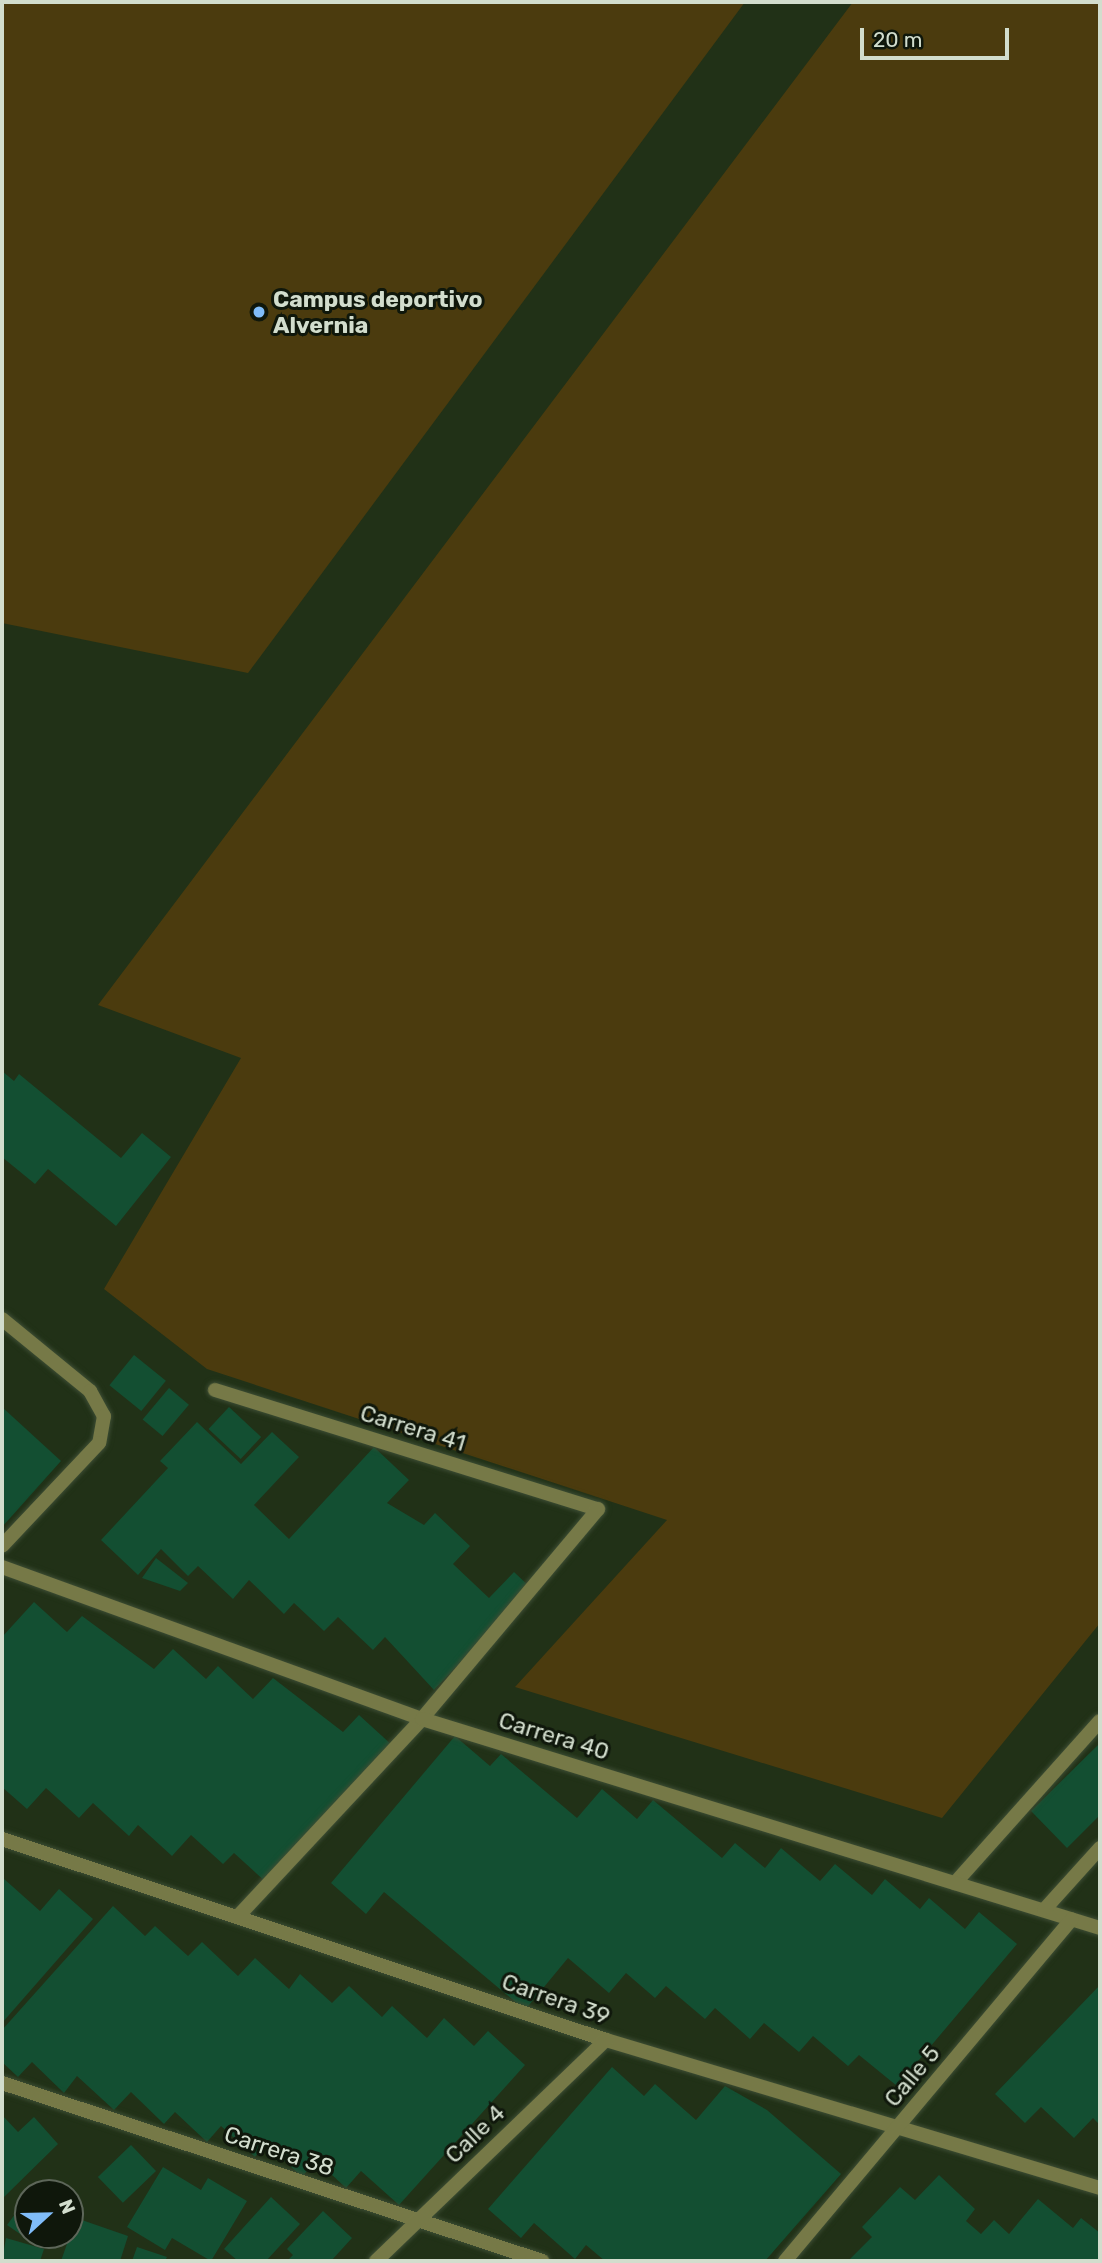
<!DOCTYPE html>
<style>
body{margin:0}
#map{position:relative;width:1102px;height:2263px;overflow:hidden;background:#213117;font-family:Rubik,sans-serif}
div>[style]{position:absolute}
[style*='--x']{left:calc(var(--x)*1px);top:calc(var(--y)*1px);width:calc(var(--w)*1px);rotate:calc(var(--a)*1deg)}
.green>*{inset:0;background:#4b3b0e}
.building>*{inset:0;background:#134f32;transform-origin:0 0}
.roads{filter:drop-shadow(0 0 2px #3d4d34) drop-shadow(0 0 2px #3d4d34)}
.service>*{height:14px;margin:-7px;padding:0 7px;transform-origin:7px;border-radius:7px;background:#767947}
.pedestrian>*{height:14px;margin:-7px;padding:0 7px;transform-origin:7px;border-radius:7px;background:#767947}
.minor>*{height:14px;margin:-7px;padding:0 7px;transform-origin:7px;border-radius:7px;background:#767947}
.dots>*{width:19px;height:19px;translate:-50% -50%;box-sizing:border-box;border:4px solid #0f170b;border-radius:50%}
span{translate:-50% -50%;white-space:nowrap;text-align:center;line-height:1.15;-webkit-text-stroke:6px #0f170b;paint-order:stroke}
.poi-label{font-size:23px;color:#d2ddcd;font-weight:700}
.left{translate:0 -50%;text-align:left}
.street-label{font-size:23px;color:#d2ddcd}
.frame{position:absolute;inset:0;border:4px solid #d2ddcd;pointer-events:none}
.north{position:absolute;left:14px;top:2179px;width:70px;height:70px;box-sizing:border-box;background:#0f170b;border:2px solid #5d6659;border-radius:50%;rotate:68deg;font-size:19px;font-weight:700;line-height:28px;text-align:center;color:#d2ddcd}
.north::after{content:'';display:block;margin:auto;width:24px;height:32px;background:#80bdfa;clip-path:polygon(50% 0,100% 100%,50% 72%,0 100%)}
.scale{position:absolute;left:860px;top:28px;width:149px;height:32px;box-sizing:border-box;border:4px solid #d2ddcd;border-top:0;padding-left:9px;font-size:21px;line-height:24px;white-space:nowrap;color:#d2ddcd;-webkit-text-stroke:5px #0f170b;paint-order:stroke}
</style>
<div id="map">
<div class="green">
<i style="clip-path:polygon(2px 2px,745px 2px,248px 673px,2px 623px)"></i>
<i style="clip-path:polygon(853px 2px,1100px 2px,1100px 1623px,942px 1818px,515px 1687px,667px 1520px,207px 1369px,104px 1289px,241px 1058px,98px 1005px)"></i>
</div>
<div class="building">
<i style="clip-path:polygon(2px 1071px,14px 1081px,19px 1074px,121px 1158px,142px 1133px,171px 1157px,116px 1226px,48px 1169px,35px 1184px,2px 1157px)"></i>
<i style="left:134px;top:1355px;width:41px;height:39px;rotate:39deg"></i>
<i style="left:169px;top:1388px;width:26px;height:41px;rotate:40deg"></i>
<i style="clip-path:polygon(2px 1407px,61px 1461px,2px 1527px)"></i>
<i style="left:229px;top:1407px;width:44px;height:30px;rotate:43deg"></i>
<i style="clip-path:polygon(197px 1422px,241px 1464px,272px 1432px,299px 1457px,254px 1505px,289px 1539px,374px 1447px,409px 1480px,387px 1503px,424px 1525px,435px 1513px,470px 1546px,453px 1564px,489px 1598px,514px 1572px,531px 1588px,434px 1690px,385px 1637px,373px 1650px,338px 1617px,324px 1631px,294px 1603px,284px 1614px,249px 1580px,233px 1599px,198px 1566px,188px 1576px,161px 1549px,138px 1575px,101px 1540px,168px 1468px,160px 1461px)"></i>
<i style="clip-path:polygon(156px 1558px,188px 1583px,180px 1591px,142px 1578px)"></i>
<i style="clip-path:polygon(34px 1602px,67px 1632px,82px 1616px,154px 1669px,173px 1649px,206px 1679px,218px 1666px,253px 1699px,273px 1678px,343px 1732px,359px 1715px,393px 1746px,268px 1884px,234px 1853px,223px 1864px,191px 1835px,172px 1856px,138px 1825px,129px 1836px,93px 1803px,79px 1818px,46px 1788px,27px 1809px,2px 1787px,2px 1637px)"></i>
<i style="clip-path:polygon(455px 1736px,490px 1766px,501px 1754px,577px 1818px,602px 1789px,637px 1819px,653px 1800px,722px 1858px,735px 1843px,765px 1868px,781px 1848px,820px 1881px,835px 1864px,872px 1895px,885px 1879px,920px 1909px,929px 1898px,965px 1929px,979px 1912px,1017px 1944px,897px 2086px,859px 2055px,848px 2066px,813px 2036px,799px 2052px,764px 2023px,750px 2039px,715px 2008px,705px 2019px,666px 1986px,655px 1998px,626px 1973px,609px 1993px,568px 1958px,525px 2010px,384px 1892px,366px 1914px,331px 1883px)"></i>
<i style="clip-path:polygon(1100px 1743px,1100px 1815px,1067px 1848px,1031px 1811px)"></i>
<i style="clip-path:polygon(3px 1878px,40px 1911px,59px 1889px,93px 1919px,2px 2023px)"></i>
<i style="clip-path:polygon(113px 1906px,145px 1936px,155px 1926px,188px 1956px,202px 1942px,238px 1976px,255px 1958px,289px 1989px,300px 1974px,332px 2003px,349px 1986px,382px 2017px,392px 2006px,427px 2038px,444px 2018px,474px 2046px,488px 2031px,525px 2065px,399px 2205px,361px 2171px,346px 2188px,316px 2160px,302px 2177px,266px 2144px,255px 2157px,221px 2126px,207px 2142px,175px 2112px,164px 2124px,131px 2092px,114px 2110px,77px 2076px,64px 2093px,32px 2062px,18px 2077px,2px 2062px,2px 2030px)"></i>
<i style="clip-path:polygon(1100px 1985px,1100px 2125px,1093px 2118px,1074px 2138px,1041px 2107px,1025px 2123px,995px 2094px)"></i>
<i style="clip-path:polygon(612px 2067px,644px 2096px,655px 2084px,696px 2120px,725px 2086px,767px 2110px,841px 2174px,765px 2261px,605px 2261px,586px 2245px,575px 2259px,534px 2223px,521px 2238px,488px 2209px)"></i>
<i style="clip-path:polygon(2px 2115px,18px 2132px,34px 2117px,58px 2144px,2px 2199px)"></i>
<i style="left:131px;top:2145px;width:36px;height:46px;rotate:46deg"></i>
<i style="clip-path:polygon(163px 2167px,201px 2190px,208px 2178px,247px 2201px,211px 2261px,172px 2238px,165px 2250px,127px 2227px)"></i>
<i style="clip-path:polygon(939px 2175px,975px 2209px,966px 2221px,981px 2234px,994px 2220px,1009px 2234px,1038px 2199px,1073px 2228px,1081px 2218px,1100px 2233px,1100px 2261px,848px 2261px,872px 2237px,862px 2227px,900px 2187px,915px 2200px)"></i>
<i style="clip-path:polygon(271px 2197px,300px 2224px,266px 2261px,238px 2261px,224px 2249px)"></i>
<i style="clip-path:polygon(21px 2206px,28px 2211px,26px 2238px,7px 2225px)"></i>
<i style="clip-path:polygon(323px 2211px,352px 2238px,331px 2261px,287px 2261px,293px 2255px,287px 2249px)"></i>
<i style="clip-path:polygon(76px 2218px,128px 2236px,120px 2261px,61px 2261px)"></i>
<i style="clip-path:polygon(6px 2238px,44px 2249px,40px 2261px,2px 2261px)"></i>
<i style="clip-path:polygon(137px 2247px,167px 2257px,165px 2261px,132px 2261px)"></i>
</div>
<div class="roads">
<div class="service">
<i style="--x:955;--y:1883;--w:217;--a:-48.2"></i>
</div>
<div class="pedestrian">
<i style="--x:215;--y:1390;--w:401;--a:17.3"></i>
<i style="--x:598;--y:1509;--w:274;--a:130"></i>
<i style="--x:422;--y:1719;--w:267;--a:133"></i>
<i style="--x:2;--y:2083;--w:569;--a:18.24"></i>
</div>
<div class="minor">
<i style="--x:2;--y:1319;--w:114;--a:39.3"></i>
<i style="--x:90;--y:1391;--w:29;--a:61"></i>
<i style="--x:104;--y:1416;--w:27;--a:100"></i>
<i style="--x:99;--y:1443;--w:141;--a:133.3"></i>
<i style="--x:2;--y:1567;--w:447;--a:19.9"></i>
<i style="--x:422;--y:1719;--w:709;--a:17.13"></i>
<i style="--x:2;--y:1839;--w:637;--a:18.41"></i>
<i style="--x:606;--y:2040;--w:516;--a:16.68"></i>
<i style="--x:1044;--y:1910;--w:84;--a:-47.9"></i>
<i style="--x:376;--y:2261;--w:319;--a:-43.9"></i>
<i style="--x:785;--y:2261;--w:446;--a:-50"></i>
</div>
</div>
<div class="dots">
<i style="left:259px;top:312px;background:#80bdfa"></i>
</div>
<div class="poi-label">
<span class="left" style="left:273px;top:312px">Campus deportivo<br>Alvernia</span>
</div>
<div class="street-label">
<span style="left:413px;top:1428px;rotate:17deg">Carrera 41</span>
<span style="left:554px;top:1736px;rotate:17deg">Carrera 40</span>
<span style="left:556px;top:1999px;rotate:19deg">Carrera 39</span>
<span style="left:912px;top:2076px;rotate:-50deg">Calle 5</span>
<span style="left:475px;top:2134px;rotate:-44deg">Calle 4</span>
<span style="left:279px;top:2151px;rotate:18deg">Carrera 38</span>
</div>
<div class="frame"></div>
<div class="north">N</div>
<div class="scale">20 m</div>
</div>
